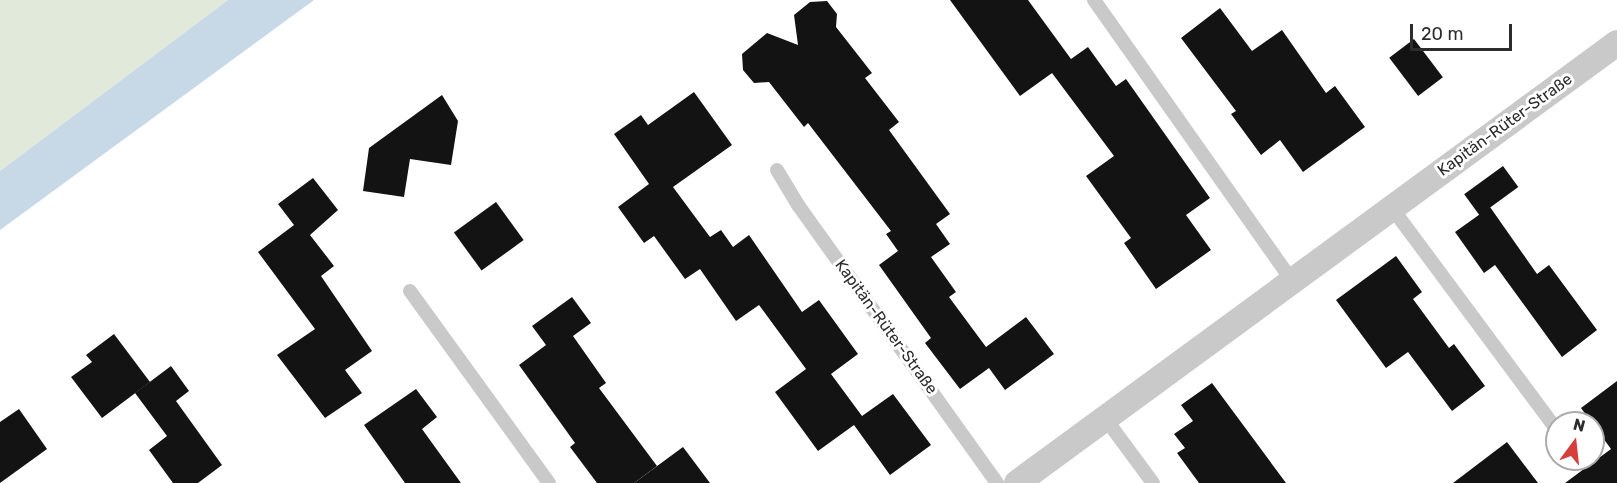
<!DOCTYPE html>
<meta charset="utf-8">
<style>
body{margin:0}
#map{position:relative;width:1617px;height:483px;overflow:hidden;background:#fff;font-family:Rubik,sans-serif}
div>[style]{position:absolute}
[style*='--x']{left:calc(var(--x)*1px);top:calc(var(--y)*1px);width:calc(var(--w)*1px);rotate:calc(var(--a)*1deg)}
.green>*{inset:0;background:#e1e9da}
.water>*{inset:0;background:#c7d8e7}
.building>*{inset:0;background:#131313;transform-origin:0 0}
.lane>*{height:14px;margin:-7px;padding:0 7px;transform-origin:7px;border-radius:7px;background:#c9c9c9}
.street>*{height:26px;margin:-13px;padding:0 13px;transform-origin:13px;border-radius:13px;background:#c9c9c9}
span{translate:-50% -50%;white-space:nowrap;text-align:center;line-height:1.15;-webkit-text-stroke:6px #fff;paint-order:stroke}
.street-label{font-size:16px;color:#2c2c2c}
.north{position:absolute;left:1545px;top:411px;width:60px;height:60px;box-sizing:border-box;background:#fff;border:2px solid #ababab;border-radius:50%;rotate:15deg;font-size:16px;font-weight:700;line-height:24px;text-align:center;color:#2c2c2c}
.north::after{content:'';display:block;margin:auto;width:21px;height:27px;background:#d63f3b;clip-path:polygon(50% 0,100% 100%,50% 72%,0 100%)}
.scale{position:absolute;left:1410px;top:24px;width:102px;height:27px;box-sizing:border-box;border:3px solid #2c2c2c;border-top:0;padding-left:8px;font-size:18px;line-height:21px;white-space:nowrap;color:#2c2c2c;-webkit-text-stroke:4px #fff;paint-order:stroke}
</style>
<div id="map">
<div class="green">
<i style="clip-path:polygon(0 0,228px 0,0 171px)"></i>
</div>
<div class="water">
<i style="clip-path:polygon(228px 0,314px 0,0 230px,0 171px)"></i>
</div>
<div class="building">
<i style="clip-path:polygon(950px 0,1028px 0,1071px 59px,1088px 47px,1116px 86px,1126px 79px,1210px 198px,1186px 215px,1211px 250px,1156px 289px,1124px 243px,1131px 238px,1086px 176px,1114px 156px,1052px 73px,1066px 63px,1020px 96px)"></i>
<i style="clip-path:polygon(827px 1px,837px 14px,836px 27px,872px 73px,865px 78px,899px 122px,889px 130px,950px 214px,936px 224px,950px 244px,931px 257px,956px 292px,949px 297px,986px 347px,1026px 317px,1054px 354px,1005px 390px,989px 368px,960px 389px,925px 343px,931px 338px,879px 265px,898px 251px,886px 234px,891px 231px,808px 123px,804px 127px,769px 82px,754px 83px,743px 70px,742px 54px,767px 33px,798px 45px,794px 15px,810px 2px)"></i>
<i style="clip-path:polygon(1220px 8px,1252px 51px,1282px 30px,1326px 93px,1335px 86px,1365px 127px,1303px 172px,1280px 140px,1261px 155px,1231px 114px,1236px 111px,1181px 38px)"></i>
<i style="left:1414px;top:39px;width:48px;height:31px;rotate:53deg"></i>
<i style="clip-path:polygon(694px 92px,732px 145px,673px 187px,710px 237px,721px 230px,733px 247px,749px 235px,802px 312px,819px 300px,858px 354px,831px 374px,862px 416px,893px 394px,931px 445px,890px 475px,854px 425px,818px 451px,775px 392px,806px 369px,759px 305px,736px 321px,700px 269px,685px 279px,654px 236px,644px 243px,618px 207px,649px 184px,614px 134px,641px 115px,648px 125px)"></i>
<i style="clip-path:polygon(442px 95px,458px 121px,451px 165px,410px 159px,404px 197px,363px 191px,369px 148px)"></i>
<i style="left:1503px;top:166px;width:26px;height:48px;rotate:54deg"></i>
<i style="clip-path:polygon(313px 178px,338px 210px,310px 235px,334px 266px,321px 276px,372px 351px,345px 370px,362px 393px,325px 418px,277px 355px,315px 329px,258px 252px,294px 225px,278px 204px)"></i>
<i style="left:496px;top:202px;width:47px;height:52px;rotate:54deg"></i>
<i style="clip-path:polygon(1490px 207px,1537px 274px,1549px 265px,1597px 330px,1562px 357px,1495px 265px,1484px 273px,1455px 232px)"></i>
<i style="clip-path:polygon(1396px 256px,1422px 292px,1413px 299px,1449px 348px,1454px 344px,1485px 386px,1452px 411px,1408px 352px,1386px 368px,1336px 300px)"></i>
<i style="clip-path:polygon(572px 297px,591px 323px,573px 336px,606px 383px,599px 388px,657px 466px,634px 483px,597px 483px,570px 447px,575px 443px,519px 365px,546px 345px,532px 326px)"></i>
<i style="clip-path:polygon(114px 334px,150px 382px,102px 418px,71px 377px,92px 362px,86px 355px)"></i>
<i style="clip-path:polygon(171px 366px,189px 391px,176px 401px,222px 465px,198px 483px,173px 483px,149px 450px,167px 436px,135px 393px)"></i>
<i style="clip-path:polygon(1617px 381px,1617px 483px,1565px 483px,1611px 449px,1581px 408px)"></i>
<i style="clip-path:polygon(1212px 383px,1286px 483px,1199px 483px,1177px 453px,1185px 448px,1174px 434px,1193px 421px,1181px 405px)"></i>
<i style="clip-path:polygon(416px 389px,437px 417px,422px 429px,461px 483px,405px 483px,364px 425px)"></i>
<i style="clip-path:polygon(19px 409px,47px 449px,0 483px,0 422px)"></i>
<i style="clip-path:polygon(1507px 442px,1538px 483px,1453px 483px)"></i>
<i style="clip-path:polygon(683px 447px,710px 483px,634px 483px)"></i>
</div>
<div class="lane">
<i style="--x:1094;--y:0;--w:344;--a:54.8"></i>
<i style="--x:777;--y:170;--w:41;--a:59"></i>
<i style="--x:798;--y:205;--w:342;--a:54.4"></i>
<i style="--x:1392;--y:208;--w:277;--a:53.4"></i>
<i style="--x:410;--y:291;--w:237;--a:54.1"></i>
<i style="--x:1105;--y:418;--w:81;--a:53.6"></i>
</div>
<div class="street">
<i style="--x:1017;--y:483;--w:744;--a:-36.25"></i>
</div>
<div class="street-label">
<span style="left:1505px;top:125px;rotate:-36deg">Kapitän-Rüter-Straße</span>
<span style="left:886px;top:327px;rotate:54deg">Kapitän-Rüter-Straße</span>
</div>
<div class="north">N</div>
<div class="scale">20 m</div>
</div>
